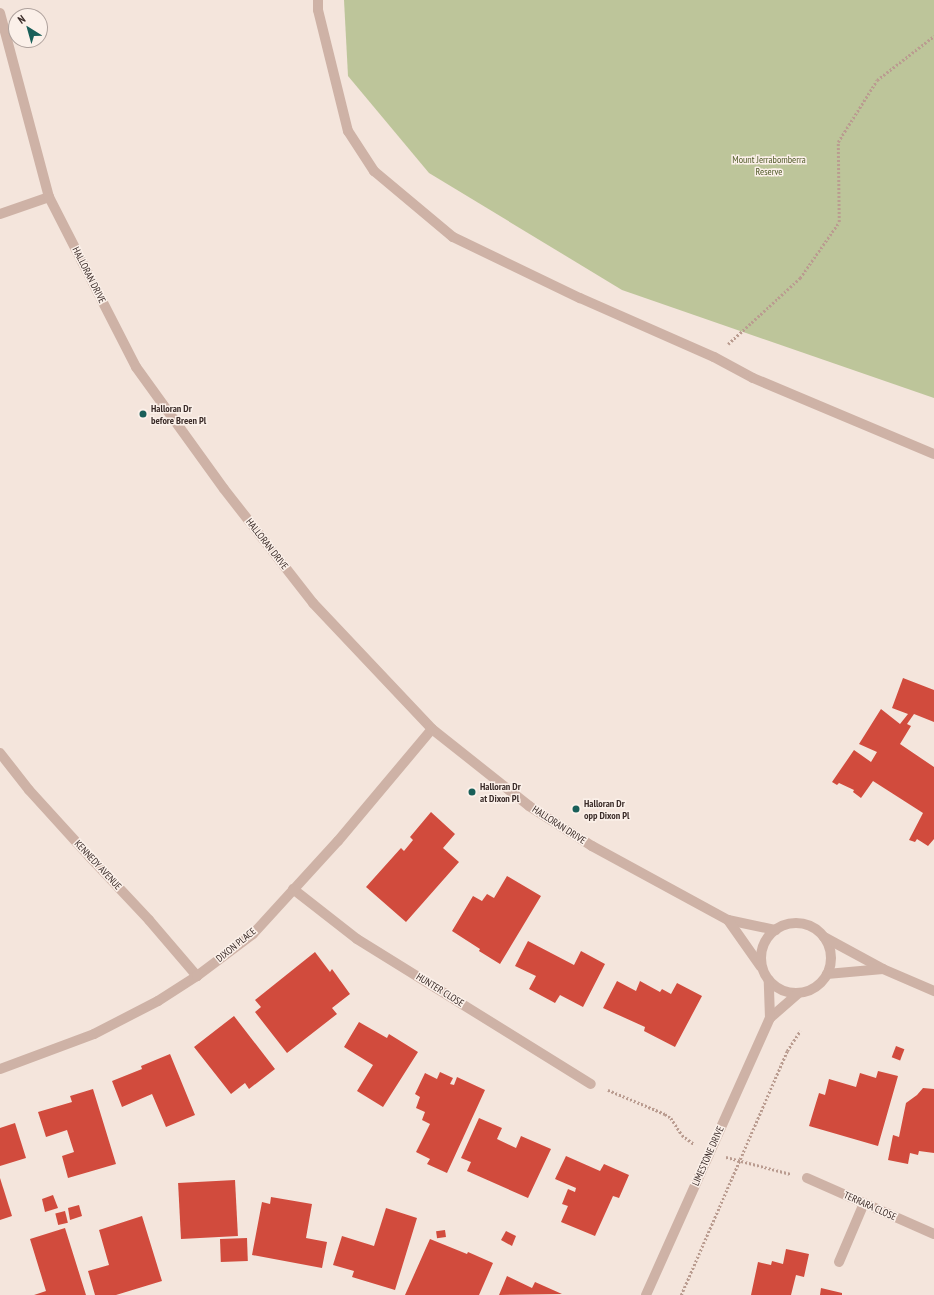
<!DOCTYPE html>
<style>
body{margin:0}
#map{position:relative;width:934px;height:1295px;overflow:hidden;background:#f4e5dc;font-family:"PT Sans Narrow",sans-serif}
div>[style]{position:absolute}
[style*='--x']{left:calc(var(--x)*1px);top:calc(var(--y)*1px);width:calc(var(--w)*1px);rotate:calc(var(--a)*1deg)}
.green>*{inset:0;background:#bdc59a}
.building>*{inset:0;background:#d14b3d;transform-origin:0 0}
.path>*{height:2.5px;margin-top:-1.25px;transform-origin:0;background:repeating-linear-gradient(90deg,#ba9c90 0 2px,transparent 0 4px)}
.service>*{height:10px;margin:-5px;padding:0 5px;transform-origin:5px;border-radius:5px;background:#ceb2a6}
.minor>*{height:10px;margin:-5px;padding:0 5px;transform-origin:5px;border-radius:5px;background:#ceb2a6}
.tertiary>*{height:10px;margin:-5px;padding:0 5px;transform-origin:5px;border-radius:5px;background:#ceb2a6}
.tertiary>.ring{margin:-5px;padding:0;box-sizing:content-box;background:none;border:10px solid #ceb2a6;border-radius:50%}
.dots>*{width:11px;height:11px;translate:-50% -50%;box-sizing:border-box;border:2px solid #fbf0e9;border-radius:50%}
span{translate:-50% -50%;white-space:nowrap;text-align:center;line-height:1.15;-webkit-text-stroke:3px #fbf0e9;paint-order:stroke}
.park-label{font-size:10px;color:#505a29}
.street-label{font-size:10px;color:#3a2b28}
.poi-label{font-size:10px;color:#3a2b28;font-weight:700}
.left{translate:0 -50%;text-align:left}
.north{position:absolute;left:8px;top:8px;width:40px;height:40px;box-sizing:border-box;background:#fbf0e9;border:1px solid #aea19c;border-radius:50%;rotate:323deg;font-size:11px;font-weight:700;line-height:16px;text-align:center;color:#3a2b28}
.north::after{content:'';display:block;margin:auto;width:14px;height:18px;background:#195f59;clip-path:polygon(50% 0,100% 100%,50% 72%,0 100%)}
</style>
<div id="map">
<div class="green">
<i style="clip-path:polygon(344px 0,934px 0,934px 398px,622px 290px,429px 173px,348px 76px)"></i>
</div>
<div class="building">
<i style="clip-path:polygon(903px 678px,934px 690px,934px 722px,914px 714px,907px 724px,911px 726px,900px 744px,934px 767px,934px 839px,928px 846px,917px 839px,915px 842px,909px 840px,923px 813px,873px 781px,861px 798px,853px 792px,854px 790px,839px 783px,837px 785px,832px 782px,854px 750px,871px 762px,877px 752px,859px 744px,881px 709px,900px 724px,908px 714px,892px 708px)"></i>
<i style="clip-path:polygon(431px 812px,455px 834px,443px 848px,459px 862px,406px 922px,366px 887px,401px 848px,404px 851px,413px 840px,410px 837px)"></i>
<i style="clip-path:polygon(507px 876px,541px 896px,500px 964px,479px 951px,480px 949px,452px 931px,473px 896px,482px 901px,487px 894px,494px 898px)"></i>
<i style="clip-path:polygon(528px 941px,574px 965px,581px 951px,605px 964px,583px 1007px,560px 995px,555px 1003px,529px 989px,536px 976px,515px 966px)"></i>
<i style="clip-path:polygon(315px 952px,330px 972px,332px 969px,350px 994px,332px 1008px,337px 1014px,287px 1053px,255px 1012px,261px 1007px,255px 1000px)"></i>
<i style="clip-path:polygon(617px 981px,636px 991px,640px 981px,660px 992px,662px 989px,671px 994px,677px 983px,702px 996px,675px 1047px,644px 1031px,645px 1027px,603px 1008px)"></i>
<i style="clip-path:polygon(234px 1016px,275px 1069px,249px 1089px,245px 1083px,231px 1094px,194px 1047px)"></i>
<i style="clip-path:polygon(359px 1022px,387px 1038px,389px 1034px,418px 1052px,383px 1107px,357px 1091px,373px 1065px,344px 1047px)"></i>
<i style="left:896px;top:1046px;width:9px;height:12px;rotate:21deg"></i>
<i style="clip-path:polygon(170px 1054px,195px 1115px,166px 1127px,152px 1094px,122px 1107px,112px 1081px,142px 1069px,141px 1066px)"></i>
<i style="clip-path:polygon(878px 1071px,898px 1076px,878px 1146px,809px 1126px,819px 1093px,825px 1095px,829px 1079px,856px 1087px,860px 1073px,876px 1078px)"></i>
<i style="clip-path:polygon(440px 1072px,453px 1078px,450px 1084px,454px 1085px,457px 1077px,485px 1090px,447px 1173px,427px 1164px,430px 1159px,416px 1152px,430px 1124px,422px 1120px,425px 1112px,416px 1108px,420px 1097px,415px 1094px,425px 1073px,437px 1079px)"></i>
<i style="clip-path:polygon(923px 1088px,934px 1089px,934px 1153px,919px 1151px,918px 1155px,910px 1153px,908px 1164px,888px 1160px,893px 1135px,899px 1137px,906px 1103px,917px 1095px)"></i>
<i style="clip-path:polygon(93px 1089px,116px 1164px,68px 1178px,62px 1156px,74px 1152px,67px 1130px,46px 1137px,38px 1112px,72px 1102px,70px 1096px)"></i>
<i style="clip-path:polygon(479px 1118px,502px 1128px,497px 1139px,516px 1148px,521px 1136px,551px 1149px,528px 1198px,467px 1171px,471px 1162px,461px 1158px)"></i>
<i style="clip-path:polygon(15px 1123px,26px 1158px,0 1166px,0 1128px)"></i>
<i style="clip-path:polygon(566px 1156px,600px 1171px,604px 1164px,629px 1175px,619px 1198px,613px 1196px,595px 1236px,561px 1222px,568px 1206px,562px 1204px,568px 1189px,575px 1192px,576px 1188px,555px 1179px)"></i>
<i style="clip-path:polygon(0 1178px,12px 1216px,0 1220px)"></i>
<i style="left:235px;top:1180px;width:56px;height:57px;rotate:87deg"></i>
<i style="clip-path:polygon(53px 1195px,58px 1208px,45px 1212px,42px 1199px)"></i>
<i style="clip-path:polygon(271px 1197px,312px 1204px,306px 1238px,327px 1242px,322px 1268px,252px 1255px,262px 1202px,270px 1204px)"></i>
<i style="clip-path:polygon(79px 1205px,82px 1216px,70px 1220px,68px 1208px)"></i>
<i style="clip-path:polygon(386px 1208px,417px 1218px,395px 1290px,352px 1277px,354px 1271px,333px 1265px,342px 1236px,374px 1246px)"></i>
<i style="left:65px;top:1211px;width:12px;height:10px;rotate:76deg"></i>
<i style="clip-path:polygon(142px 1216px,162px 1281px,116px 1295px,95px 1295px,88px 1271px,109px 1265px,99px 1230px)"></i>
<i style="clip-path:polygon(65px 1228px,86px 1295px,34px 1295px,46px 1291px,30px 1239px)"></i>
<i style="left:445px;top:1230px;width:7px;height:9px;rotate:82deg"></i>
<i style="clip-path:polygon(506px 1231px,516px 1236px,512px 1246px,501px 1240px)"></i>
<i style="left:247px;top:1238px;width:23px;height:27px;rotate:88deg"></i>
<i style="clip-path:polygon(430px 1239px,467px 1254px,468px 1252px,493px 1263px,479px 1295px,405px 1295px)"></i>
<i style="clip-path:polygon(786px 1249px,809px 1254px,804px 1277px,796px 1275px,791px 1295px,751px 1295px,758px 1262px,771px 1265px,772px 1261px,783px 1264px)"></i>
<i style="clip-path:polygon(507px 1276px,532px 1288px,535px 1282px,562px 1294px,499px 1295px)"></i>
<i style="clip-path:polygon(821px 1288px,842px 1293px,842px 1295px,820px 1295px)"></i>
</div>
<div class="path">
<i style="--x:728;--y:344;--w:98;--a:-42.5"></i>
<i style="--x:800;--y:278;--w:68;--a:-55.1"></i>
<i style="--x:839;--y:222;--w:80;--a:-90.7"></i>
<i style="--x:838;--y:142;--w:73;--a:-57.8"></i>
<i style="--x:877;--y:80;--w:72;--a:-37.7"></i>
<i style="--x:608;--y:1090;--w:62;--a:22.8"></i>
<i style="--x:665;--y:1114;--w:7;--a:34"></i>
<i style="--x:671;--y:1118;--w:20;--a:57"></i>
<i style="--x:682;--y:1135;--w:15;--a:37"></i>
<i style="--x:726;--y:1157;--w:67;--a:14.7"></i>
<i style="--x:681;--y:1295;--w:266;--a:-66.5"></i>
<i style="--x:787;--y:1051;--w:24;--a:-57"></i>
</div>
<div class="service">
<i style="--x:318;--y:0;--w:10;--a:90"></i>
<i style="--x:318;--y:10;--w:125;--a:76.1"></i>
<i style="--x:348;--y:131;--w:48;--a:57"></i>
<i style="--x:374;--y:171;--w:103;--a:39.9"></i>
<i style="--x:453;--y:237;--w:141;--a:25.7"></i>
<i style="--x:580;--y:298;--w:146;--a:23.8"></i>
<i style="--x:714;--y:357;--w:44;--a:28.3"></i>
<i style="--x:753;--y:378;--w:196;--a:22.8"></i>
</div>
<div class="minor">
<i style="--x:0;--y:214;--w:52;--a:-19.1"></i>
<i style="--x:0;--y:753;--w:47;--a:51.9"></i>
<i style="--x:29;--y:790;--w:89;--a:47.7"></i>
<i style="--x:89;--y:856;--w:88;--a:46.8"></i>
<i style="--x:149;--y:920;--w:74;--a:49.4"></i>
<i style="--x:293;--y:889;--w:81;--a:38"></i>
<i style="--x:357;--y:939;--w:275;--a:31.8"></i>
<i style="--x:0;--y:1069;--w:100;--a:-20.4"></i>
<i style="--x:94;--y:1034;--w:72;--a:-27.3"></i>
<i style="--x:158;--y:1001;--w:46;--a:-32.7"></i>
<i style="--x:197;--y:976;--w:70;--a:-36.9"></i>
<i style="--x:253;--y:934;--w:126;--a:-47.6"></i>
<i style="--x:338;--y:841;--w:146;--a:-50"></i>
<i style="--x:807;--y:1178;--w:139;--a:23.8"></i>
<i style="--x:839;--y:1262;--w:64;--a:-67"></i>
</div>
<div class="tertiary">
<i style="--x:0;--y:13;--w:190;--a:75.1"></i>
<i style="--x:49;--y:197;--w:191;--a:62.9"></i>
<i style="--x:136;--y:367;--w:150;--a:54.2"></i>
<i style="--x:224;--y:489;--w:145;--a:52"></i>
<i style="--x:313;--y:603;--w:173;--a:46.6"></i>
<i style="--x:432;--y:729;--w:124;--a:38.4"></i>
<i style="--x:529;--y:806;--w:75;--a:32.4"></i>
<i style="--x:592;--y:846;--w:155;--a:28.6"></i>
<i style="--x:728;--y:920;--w:49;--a:11.8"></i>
<i style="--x:728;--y:920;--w:57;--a:54.9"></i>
<i class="ring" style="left:761px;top:923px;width:60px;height:60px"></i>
<i style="--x:824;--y:937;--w:67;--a:28.5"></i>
<i style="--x:883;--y:969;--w:56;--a:23.3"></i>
<i style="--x:827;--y:974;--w:56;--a:-5.1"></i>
<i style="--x:770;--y:1018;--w:38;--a:-41"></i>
<i style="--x:646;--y:1295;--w:303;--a:-65.9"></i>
<i style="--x:770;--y:1018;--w:38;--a:-92"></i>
</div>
<div class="dots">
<i style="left:143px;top:414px;background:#195f59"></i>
<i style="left:472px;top:792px;background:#195f59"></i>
<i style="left:576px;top:809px;background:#195f59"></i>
</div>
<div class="park-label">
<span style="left:769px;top:165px">Mount Jerrabomberra<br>Reserve</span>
</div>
<div class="street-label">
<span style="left:89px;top:275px;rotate:63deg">HALLORAN DRIVE</span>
<span style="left:267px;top:544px;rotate:52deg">HALLORAN DRIVE</span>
<span style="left:559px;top:825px;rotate:33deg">HALLORAN DRIVE</span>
<span style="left:98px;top:865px;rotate:47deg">KENNEDY AVENUE</span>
<span style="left:236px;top:945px;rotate:-39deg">DIXON PLACE</span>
<span style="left:440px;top:990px;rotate:32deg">HUNTER CLOSE</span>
<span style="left:708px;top:1156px;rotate:-66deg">LIMESTONE DRIVE</span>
<span style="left:870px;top:1206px;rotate:24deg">TERRARA CLOSE</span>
</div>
<div class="poi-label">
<span class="left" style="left:151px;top:414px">Halloran Dr<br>before Breen Pl</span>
<span class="left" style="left:480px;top:792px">Halloran Dr<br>at Dixon Pl</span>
<span class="left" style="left:584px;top:809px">Halloran Dr<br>opp Dixon Pl</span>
</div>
<div class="north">N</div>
</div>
